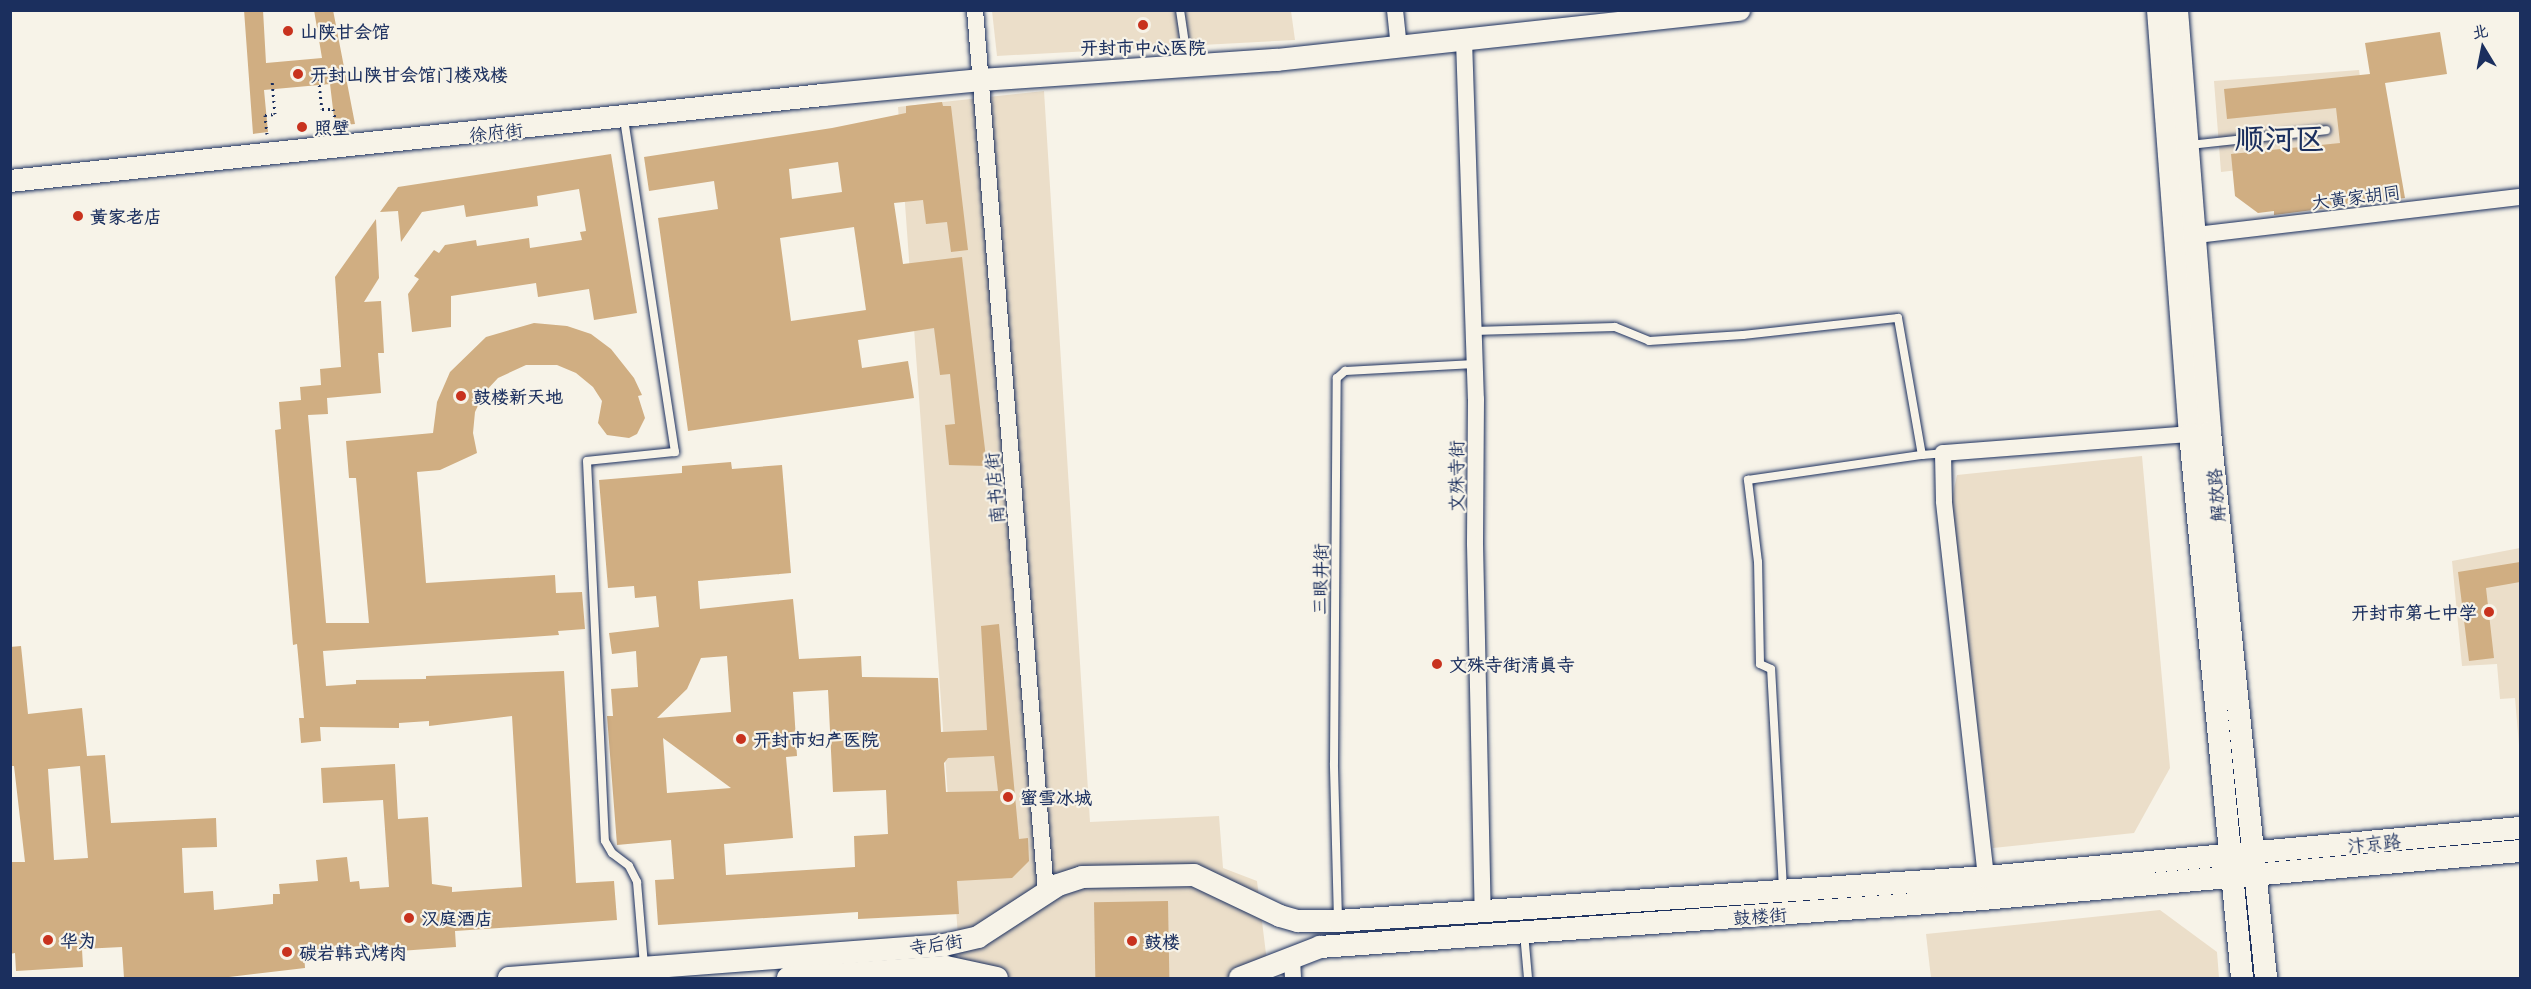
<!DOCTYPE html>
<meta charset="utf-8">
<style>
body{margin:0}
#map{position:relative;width:2531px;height:989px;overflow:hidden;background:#f7f3e8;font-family:"Playpen Sans","LXGW WenKai TC",sans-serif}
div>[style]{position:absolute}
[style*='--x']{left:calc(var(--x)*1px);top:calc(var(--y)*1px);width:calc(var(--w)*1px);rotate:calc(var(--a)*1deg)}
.built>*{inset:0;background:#ebdec9}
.building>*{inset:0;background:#d0ae82;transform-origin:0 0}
.path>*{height:3px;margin-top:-1.5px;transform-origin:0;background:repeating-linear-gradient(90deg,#1b2f5e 0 1.5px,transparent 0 6px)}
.roads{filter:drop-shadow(0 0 2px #1b2f5e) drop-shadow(0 0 2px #1b2f5e)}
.lane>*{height:8px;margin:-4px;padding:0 4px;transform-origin:4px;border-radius:4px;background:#f7f3e8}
.street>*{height:16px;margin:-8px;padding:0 8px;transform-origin:8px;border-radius:8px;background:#f7f3e8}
.secondary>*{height:22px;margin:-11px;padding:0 11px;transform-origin:11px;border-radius:11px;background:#f7f3e8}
.dots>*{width:16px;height:16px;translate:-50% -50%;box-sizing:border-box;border:3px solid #f7f3e8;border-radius:50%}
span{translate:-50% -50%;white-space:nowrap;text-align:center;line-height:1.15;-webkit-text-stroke:4.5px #f7f3e8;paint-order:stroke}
.poi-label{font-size:18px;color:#1b2f5e;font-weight:700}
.left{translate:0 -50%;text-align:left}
.right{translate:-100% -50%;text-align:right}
.street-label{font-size:18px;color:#1b2f5e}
.town-label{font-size:30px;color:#1b2f5e;font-weight:700}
.frame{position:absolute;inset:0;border:12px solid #1b2f5e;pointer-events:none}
.north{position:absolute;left:2453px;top:18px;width:60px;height:60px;-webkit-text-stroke:4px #f7f3e8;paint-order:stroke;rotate:350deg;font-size:16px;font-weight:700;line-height:24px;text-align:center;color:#1b2f5e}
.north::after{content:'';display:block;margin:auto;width:21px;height:27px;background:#1b2f5e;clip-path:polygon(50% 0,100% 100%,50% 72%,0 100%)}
</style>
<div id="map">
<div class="built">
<i style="clip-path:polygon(992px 11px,1291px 11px,1295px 40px,997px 56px)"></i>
<i style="clip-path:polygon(2359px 70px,2364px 106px,2361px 156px,2221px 172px,2214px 81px)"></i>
<i style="clip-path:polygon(1044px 91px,1090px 822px,1219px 816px,1223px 868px,1257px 881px,1269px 978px,961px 978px,898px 107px)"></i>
<i style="clip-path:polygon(2142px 456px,2170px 768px,2134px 833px,1993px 848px,1950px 508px,1957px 475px)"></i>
<i style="clip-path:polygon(2520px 548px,2520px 757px,2515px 698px,2500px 699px,2497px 664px,2462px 666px,2452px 561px)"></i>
<i style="clip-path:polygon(2160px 910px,2217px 952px,2219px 978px,1931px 978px,1926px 934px)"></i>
</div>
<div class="building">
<i style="clip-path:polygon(244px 10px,263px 10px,266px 63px,322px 58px,314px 10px,333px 10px,355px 124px,335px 126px,330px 84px,264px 90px,268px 132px,253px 134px)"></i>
<i style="clip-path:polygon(2440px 32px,2447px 74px,2385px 83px,2405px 198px,2274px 215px,2274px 211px,2258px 213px,2235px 196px,2231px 154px,2340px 143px,2336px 108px,2227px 119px,2224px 89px,2370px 74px,2365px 43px)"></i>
<i style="clip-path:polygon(evenodd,942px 102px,943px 106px,951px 106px,968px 250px,951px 252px,947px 222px,926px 224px,923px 200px,894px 203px,903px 264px,962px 257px,987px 466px,949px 465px,945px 425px,955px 424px,950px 374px,940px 375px,934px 328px,858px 340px,862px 368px,908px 361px,914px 398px,688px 431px,658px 218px,718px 209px,714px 181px,649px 191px,644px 157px,832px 128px,906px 113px,906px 106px,942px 102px,838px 162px,842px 192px,792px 199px,789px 169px,838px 162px,942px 102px,854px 227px,866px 310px,791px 321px,780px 238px,854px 227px)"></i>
<i style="clip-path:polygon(611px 154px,637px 313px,594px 320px,589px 289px,538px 297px,536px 283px,451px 296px,451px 327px,412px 332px,408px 294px,419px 279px,414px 276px,434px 250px,439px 253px,445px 245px,476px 240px,477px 246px,529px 238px,530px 248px,582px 240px,580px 232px,586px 231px,579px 189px,537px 196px,538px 206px,466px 217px,464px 205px,422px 212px,401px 242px,398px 211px,380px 212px,398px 187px)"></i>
<i style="clip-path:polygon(evenodd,376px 219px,379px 278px,364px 302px,381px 301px,384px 353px,378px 353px,381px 393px,327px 398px,328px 414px,308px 415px,326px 623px,369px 623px,356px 478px,349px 478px,346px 441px,433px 433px,437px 402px,450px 372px,486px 337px,534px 323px,567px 326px,591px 334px,611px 349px,634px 378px,642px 395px,638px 396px,645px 418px,637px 434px,629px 438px,607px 435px,598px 423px,602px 401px,593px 387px,576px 373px,557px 365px,526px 365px,498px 378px,484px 393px,475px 412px,473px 433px,477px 453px,440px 470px,417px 472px,426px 583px,555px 575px,556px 593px,582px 592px,585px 629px,558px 631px,559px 635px,323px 651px,326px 686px,356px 684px,356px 680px,426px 679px,426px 676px,564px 671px,576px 883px,614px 881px,617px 920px,455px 931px,456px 947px,371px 953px,370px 945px,304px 952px,305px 968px,229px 977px,124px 978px,122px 947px,82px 949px,83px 967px,16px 971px,15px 953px,10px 954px,10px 862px,25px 862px,14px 766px,10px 766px,10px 647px,21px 646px,28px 714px,82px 708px,87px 756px,105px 755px,111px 823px,216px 818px,217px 847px,182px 848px,184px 893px,213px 891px,214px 910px,273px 904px,273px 894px,280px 894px,279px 884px,318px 881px,316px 860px,347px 857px,350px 882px,359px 881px,360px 889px,389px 887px,383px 800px,323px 803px,321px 768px,395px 764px,398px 819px,428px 817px,432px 884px,452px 887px,452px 892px,522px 887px,512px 716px,429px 726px,429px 721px,399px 723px,399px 728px,320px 727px,321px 741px,301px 743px,299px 718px,304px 718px,297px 644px,293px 645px,275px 430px,281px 429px,279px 402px,301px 400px,300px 387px,321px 385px,320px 369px,341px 367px,335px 277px,376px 219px,80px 766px,88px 858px,54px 860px,48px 769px,80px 766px)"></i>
<i style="clip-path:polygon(evenodd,731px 462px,732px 469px,782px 465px,791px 573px,698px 581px,700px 609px,793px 599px,799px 659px,861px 656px,862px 677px,938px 678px,941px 732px,987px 730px,981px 626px,999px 624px,1019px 839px,1028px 838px,1029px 861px,1012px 878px,957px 881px,959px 914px,858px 919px,858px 912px,658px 925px,655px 880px,674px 879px,671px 840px,617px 845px,607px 716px,613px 716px,611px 689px,638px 687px,636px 651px,612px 654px,609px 633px,659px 627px,656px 596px,635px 598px,634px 586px,608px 588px,599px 480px,682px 473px,682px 466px,731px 462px,727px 656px,731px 712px,657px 718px,687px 689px,701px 658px,727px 656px,731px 462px,828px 690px,833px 792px,886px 790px,888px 834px,854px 836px,855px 867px,726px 875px,724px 844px,793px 838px,786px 757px,797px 756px,793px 692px,828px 690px,731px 462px,663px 738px,731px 788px,667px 793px,663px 738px,731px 462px,994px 756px,998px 791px,946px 792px,944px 763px,948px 758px,994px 756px)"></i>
<i style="clip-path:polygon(2520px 562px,2520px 582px,2486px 588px,2494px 658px,2469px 661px,2458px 572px)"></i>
<i style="left:1168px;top:901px;width:77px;height:74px;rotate:89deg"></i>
</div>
<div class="path">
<i style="--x:318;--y:73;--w:36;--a:84"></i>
<i style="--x:322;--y:109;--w:11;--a:0"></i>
<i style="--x:333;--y:109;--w:19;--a:78"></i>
<i style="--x:267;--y:134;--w:19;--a:-96"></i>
<i style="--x:265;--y:115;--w:10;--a:-6"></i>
<i style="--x:275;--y:114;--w:35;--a:-95"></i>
</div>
<div class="roads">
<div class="lane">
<i style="--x:1180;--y:10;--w:55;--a:81.6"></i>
<i style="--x:624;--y:119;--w:337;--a:81.3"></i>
<i style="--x:675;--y:452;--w:88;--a:174.2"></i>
<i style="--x:587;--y:461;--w:380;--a:87.3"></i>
<i style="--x:605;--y:841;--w:14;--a:60"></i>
<i style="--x:612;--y:853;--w:21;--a:37"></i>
<i style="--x:629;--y:866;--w:18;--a:63"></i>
<i style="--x:637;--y:882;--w:84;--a:85.2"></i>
<i style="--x:2189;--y:145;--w:138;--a:-6.2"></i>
<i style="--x:1473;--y:331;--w:142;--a:-1.6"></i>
<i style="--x:1615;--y:327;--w:37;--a:22"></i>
<i style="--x:1649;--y:341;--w:94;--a:-3.7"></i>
<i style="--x:1743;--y:335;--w:156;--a:-6.3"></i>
<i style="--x:1898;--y:318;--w:139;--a:80.1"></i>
<i style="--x:1922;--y:455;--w:21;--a:-5"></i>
<i style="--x:1783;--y:889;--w:220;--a:-93.1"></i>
<i style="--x:1771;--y:669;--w:12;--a:-156"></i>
<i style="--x:1760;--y:664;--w:102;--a:-91.1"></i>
<i style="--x:1758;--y:562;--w:83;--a:-97"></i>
<i style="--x:1748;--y:480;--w:176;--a:-8.2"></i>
<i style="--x:1338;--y:920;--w:157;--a:-91.5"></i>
<i style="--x:1334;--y:763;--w:385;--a:-89.6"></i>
<i style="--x:1337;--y:378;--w:11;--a:-41"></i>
<i style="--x:1345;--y:371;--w:130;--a:-3.1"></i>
<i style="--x:1524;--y:933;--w:45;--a:84.9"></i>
</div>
<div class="street">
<i style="--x:975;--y:10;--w:885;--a:85.4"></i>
<i style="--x:1395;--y:10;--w:37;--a:84"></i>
<i style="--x:1464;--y:40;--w:359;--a:88.1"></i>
<i style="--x:1476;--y:399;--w:145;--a:90.4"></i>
<i style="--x:1475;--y:544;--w:368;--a:88.8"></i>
<i style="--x:2196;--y:235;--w:326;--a:-6.7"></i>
<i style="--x:1986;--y:877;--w:378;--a:-96.4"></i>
<i style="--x:1944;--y:501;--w:48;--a:-91.2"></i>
<i style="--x:1943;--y:453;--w:248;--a:-4.4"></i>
<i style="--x:1292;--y:959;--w:19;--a:87"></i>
</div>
<div class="secondary">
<i style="--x:2158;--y:10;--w:425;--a:85.7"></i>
<i style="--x:2190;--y:434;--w:546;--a:84.54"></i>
<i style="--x:2177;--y:10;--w:423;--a:85.5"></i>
<i style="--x:2210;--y:432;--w:549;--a:84.14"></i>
<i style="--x:10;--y:181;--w:818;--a:-6.04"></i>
<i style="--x:823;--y:95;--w:159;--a:-5.4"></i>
<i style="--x:981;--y:80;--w:297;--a:-3.9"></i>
<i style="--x:1277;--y:60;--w:465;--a:-6.2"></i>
<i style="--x:509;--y:978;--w:436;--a:-4.3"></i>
<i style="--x:944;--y:945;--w:35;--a:-13"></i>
<i style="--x:978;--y:937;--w:95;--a:-33"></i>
<i style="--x:1058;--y:885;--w:25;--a:-18"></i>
<i style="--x:1082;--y:877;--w:112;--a:-1"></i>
<i style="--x:1194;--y:875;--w:95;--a:25.5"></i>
<i style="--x:1280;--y:916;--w:19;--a:16"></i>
<i style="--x:1298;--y:921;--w:40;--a:0"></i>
<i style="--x:1338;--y:921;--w:649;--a:-3.88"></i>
<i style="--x:1986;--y:877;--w:536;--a:-5.24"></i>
<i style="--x:788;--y:978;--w:158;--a:-4"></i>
<i style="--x:946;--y:967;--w:52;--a:12.2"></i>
<i style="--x:1240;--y:978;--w:86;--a:-21.2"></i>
<i style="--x:1320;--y:947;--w:665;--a:-4.14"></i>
<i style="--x:1983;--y:899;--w:539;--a:-5.11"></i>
</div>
</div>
<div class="dots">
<i style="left:1143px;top:25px;background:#c8321e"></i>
<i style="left:288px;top:31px;background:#c8321e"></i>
<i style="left:298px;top:74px;background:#c8321e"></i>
<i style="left:302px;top:127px;background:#c8321e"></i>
<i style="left:78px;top:216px;background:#c8321e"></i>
<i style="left:461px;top:396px;background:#c8321e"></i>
<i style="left:2489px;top:612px;background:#c8321e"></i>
<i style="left:1437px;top:664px;background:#c8321e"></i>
<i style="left:741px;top:739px;background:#c8321e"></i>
<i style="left:1008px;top:797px;background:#c8321e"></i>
<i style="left:409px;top:918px;background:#c8321e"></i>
<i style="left:48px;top:940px;background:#c8321e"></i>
<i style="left:1132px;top:941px;background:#c8321e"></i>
<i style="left:287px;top:952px;background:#c8321e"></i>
</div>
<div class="poi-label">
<span class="left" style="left:300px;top:31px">山陕甘会馆</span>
<span style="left:1143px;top:47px">开封市中心医院</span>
<span class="left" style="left:310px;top:74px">开封山陕甘会馆门楼戏楼</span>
<span class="left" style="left:314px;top:127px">照壁</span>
<span class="left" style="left:90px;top:216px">黄家老店</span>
<span class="left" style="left:473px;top:396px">鼓楼新天地</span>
<span class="right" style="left:2477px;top:612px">开封市第七中学</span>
<span class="left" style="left:1449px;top:664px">文殊寺街清真寺</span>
<span class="left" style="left:753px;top:739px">开封市妇产医院</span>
<span class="left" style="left:1020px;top:797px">蜜雪冰城</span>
<span class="left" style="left:421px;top:918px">汉庭酒店</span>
<span class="left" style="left:60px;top:940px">华为</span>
<span class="left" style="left:1144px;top:941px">鼓楼</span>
<span class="left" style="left:299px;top:952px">碳岩韩式烤肉</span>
</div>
<div class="street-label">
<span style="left:496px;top:132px;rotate:-6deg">徐府街</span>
<span style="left:2356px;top:197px;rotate:-7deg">大黄家胡同</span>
<span style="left:1456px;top:476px;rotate:-90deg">文殊寺街</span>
<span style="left:994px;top:488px;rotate:-95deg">南书店街</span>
<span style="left:2216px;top:495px;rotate:-95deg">解放路</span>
<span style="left:1320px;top:579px;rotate:-89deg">三眼井街</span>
<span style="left:2374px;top:843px;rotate:-6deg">汴京路</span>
<span style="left:1760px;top:916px;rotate:-4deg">鼓楼街</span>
<span style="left:936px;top:944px;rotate:-8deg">寺后街</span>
</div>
<div class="town-label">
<span style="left:2280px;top:137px">顺河区</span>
</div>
<div class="frame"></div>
<div class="north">北</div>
</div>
